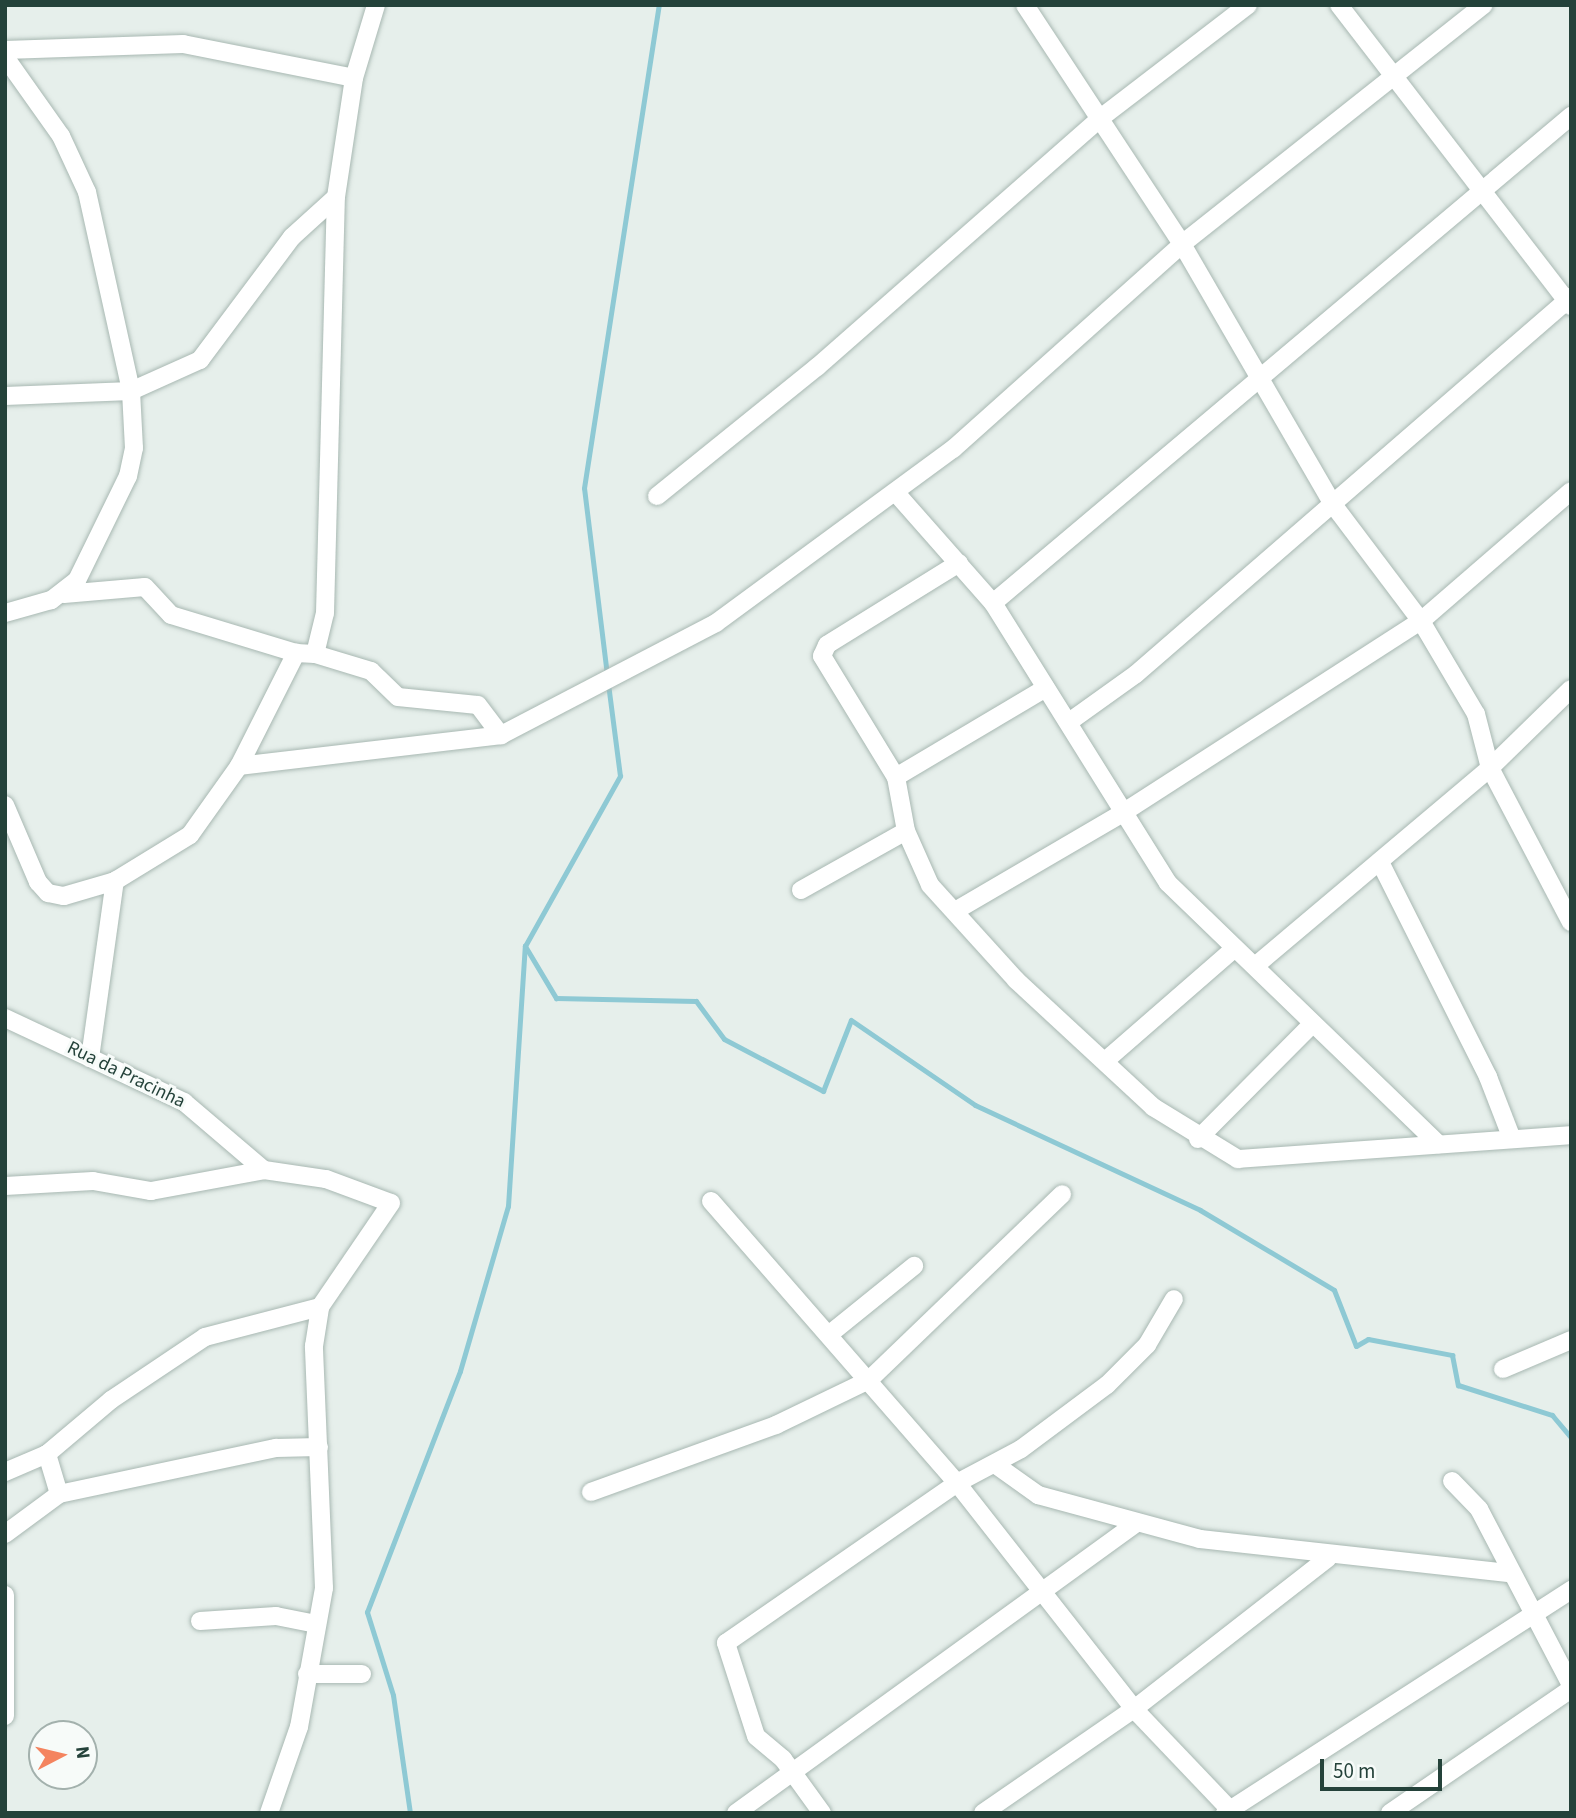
<!DOCTYPE html>
<style>
body{margin:0}
#map{position:relative;width:1576px;height:1818px;overflow:hidden;background:#e6efeb;font-family:"Source Sans 3",sans-serif}
div>[style]{position:absolute}
[style*='--x']{left:calc(var(--x)*1px);top:calc(var(--y)*1px);width:calc(var(--w)*1px);rotate:calc(var(--a)*1deg)}
.stream>*{height:5px;margin:-2.5px;padding:0 2.5px;transform-origin:2.5px;border-radius:2.5px;background:#8ec9d4}
.roads{filter:drop-shadow(0 0 2px #a8b8b2) drop-shadow(0 0 2px #a8b8b2)}
.minor>*{height:18px;margin:-9px;padding:0 9px;transform-origin:9px;border-radius:9px;background:#fff}
span{translate:-50% -50%;white-space:nowrap;text-align:center;line-height:1.15;-webkit-text-stroke:6px #f7fbf9;paint-order:stroke}
.street-label{font-size:19px;color:#24423a}
.frame{position:absolute;inset:0;border:7px solid #24423a;pointer-events:none}
.north{position:absolute;left:28px;top:1720px;width:70px;height:70px;box-sizing:border-box;background:#f7fbf9;border:2px solid #a3b1ad;border-radius:50%;rotate:83deg;font-size:19px;font-weight:700;line-height:28px;text-align:center;color:#24423a}
.north::after{content:'';display:block;margin:auto;width:24px;height:32px;background:#f4845f;clip-path:polygon(50% 0,100% 100%,50% 72%,0 100%)}
.scale{position:absolute;left:1320px;top:1759px;width:122px;height:32px;box-sizing:border-box;border:4px solid #24423a;border-top:0;padding-left:9px;font-size:21px;line-height:24px;white-space:nowrap;color:#24423a;-webkit-text-stroke:5px #f7fbf9;paint-order:stroke}
</style>
<div id="map">
<div class="stream">
<i style="--x:607;--y:675;--w:188;--a:-97"></i>
<i style="--x:584;--y:488;--w:489;--a:-81.2"></i>
<i style="--x:525;--y:946;--w:61;--a:59.2"></i>
<i style="--x:556;--y:998;--w:140;--a:1.2"></i>
<i style="--x:696;--y:1001;--w:47;--a:53.6"></i>
<i style="--x:724;--y:1039;--w:112;--a:27.7"></i>
<i style="--x:823;--y:1091;--w:76;--a:-68.5"></i>
<i style="--x:851;--y:1020;--w:150;--a:34.4"></i>
<i style="--x:975;--y:1105;--w:248;--a:25"></i>
<i style="--x:1200;--y:1210;--w:156;--a:30.8"></i>
<i style="--x:1334;--y:1290;--w:60;--a:68.6"></i>
<i style="--x:1356;--y:1346;--w:14;--a:-30"></i>
<i style="--x:1368;--y:1339;--w:86;--a:10.8"></i>
<i style="--x:1452;--y:1355;--w:31;--a:79"></i>
<i style="--x:1458;--y:1385;--w:99;--a:17.7"></i>
<i style="--x:1552;--y:1415;--w:30;--a:50"></i>
<i style="--x:410;--y:1813;--w:119;--a:-98.2"></i>
<i style="--x:393;--y:1695;--w:87;--a:-107.4"></i>
<i style="--x:367;--y:1612;--w:258;--a:-68.9"></i>
<i style="--x:460;--y:1371;--w:172;--a:-73.8"></i>
<i style="--x:508;--y:1206;--w:261;--a:-86.3"></i>
<i style="--x:525;--y:946;--w:195;--a:-60.8"></i>
<i style="--x:620;--y:776;--w:93;--a:-97.4"></i>
</div>
<div class="roads">
<div class="minor">
<i style="--x:1025;--y:5;--w:286;--a:56.7"></i>
<i style="--x:1182;--y:244;--w:299;--a:59.9"></i>
<i style="--x:1332;--y:503;--w:148;--a:53"></i>
<i style="--x:1421;--y:621;--w:108;--a:59.4"></i>
<i style="--x:1476;--y:714;--w:56;--a:75.5"></i>
<i style="--x:1490;--y:768;--w:174;--a:62.3"></i>
<i style="--x:1339;--y:5;--w:380;--a:52.4"></i>
<i style="--x:5;--y:50;--w:178;--a:-1.9"></i>
<i style="--x:183;--y:44;--w:174;--a:11.2"></i>
<i style="--x:5;--y:57;--w:97;--a:54.7"></i>
<i style="--x:61;--y:136;--w:62;--a:65.1"></i>
<i style="--x:87;--y:192;--w:204;--a:77.5"></i>
<i style="--x:131;--y:391;--w:57;--a:87"></i>
<i style="--x:134;--y:448;--w:29;--a:102"></i>
<i style="--x:128;--y:476;--w:116;--a:116.1"></i>
<i style="--x:77;--y:580;--w:33;--a:142"></i>
<i style="--x:51;--y:600;--w:48;--a:164.2"></i>
<i style="--x:5;--y:396;--w:126;--a:-2.3"></i>
<i style="--x:131;--y:391;--w:76;--a:-24.2"></i>
<i style="--x:200;--y:360;--w:154;--a:-53.2"></i>
<i style="--x:292;--y:237;--w:59;--a:-42.3"></i>
<i style="--x:336;--y:197;--w:120;--a:-81.4"></i>
<i style="--x:354;--y:78;--w:76;--a:-73.2"></i>
<i style="--x:896;--y:493;--w:147;--a:48.6"></i>
<i style="--x:993;--y:603;--w:330;--a:58"></i>
<i style="--x:1168;--y:883;--w:376;--a:44"></i>
<i style="--x:657;--y:496;--w:206;--a:-38.9"></i>
<i style="--x:817;--y:367;--w:379;--a:-41.3"></i>
<i style="--x:1102;--y:117;--w:184;--a:-37.5"></i>
<i style="--x:959;--y:563;--w:155;--a:148.2"></i>
<i style="--x:827;--y:645;--w:12;--a:114"></i>
<i style="--x:822;--y:656;--w:142;--a:58.6"></i>
<i style="--x:896;--y:777;--w:55;--a:79.5"></i>
<i style="--x:906;--y:831;--w:59;--a:66"></i>
<i style="--x:930;--y:885;--w:128;--a:47.8"></i>
<i style="--x:1016;--y:980;--w:187;--a:42.8"></i>
<i style="--x:1153;--y:1107;--w:100;--a:31.5"></i>
<i style="--x:1238;--y:1159;--w:334;--a:-4.1"></i>
<i style="--x:64;--y:594;--w:81;--a:-4.9"></i>
<i style="--x:145;--y:587;--w:38;--a:47"></i>
<i style="--x:171;--y:615;--w:131;--a:16.9"></i>
<i style="--x:993;--y:603;--w:756;--a:-40.12"></i>
<i style="--x:315;--y:654;--w:59;--a:16.9"></i>
<i style="--x:371;--y:671;--w:37;--a:44"></i>
<i style="--x:398;--y:697;--w:80;--a:5.7"></i>
<i style="--x:478;--y:705;--w:38;--a:53"></i>
<i style="--x:1069;--y:722;--w:82;--a:-35.6"></i>
<i style="--x:1136;--y:674;--w:576;--a:-40.91"></i>
<i style="--x:239;--y:766;--w:127;--a:-63.2"></i>
<i style="--x:296;--y:653;--w:19;--a:3"></i>
<i style="--x:315;--y:654;--w:42;--a:-76.3"></i>
<i style="--x:325;--y:613;--w:416;--a:-88.5"></i>
<i style="--x:896;--y:777;--w:174;--a:-30.7"></i>
<i style="--x:5;--y:805;--w:84;--a:66.8"></i>
<i style="--x:38;--y:882;--w:15;--a:48"></i>
<i style="--x:48;--y:893;--w:16;--a:11"></i>
<i style="--x:64;--y:896;--w:53;--a:-16.4"></i>
<i style="--x:115;--y:881;--w:88;--a:-31.5"></i>
<i style="--x:190;--y:835;--w:85;--a:-54.6"></i>
<i style="--x:239;--y:766;--w:264;--a:-6.7"></i>
<i style="--x:501;--y:735;--w:242;--a:-27.5"></i>
<i style="--x:716;--y:623;--w:294;--a:-36.3"></i>
<i style="--x:953;--y:449;--w:307;--a:-41.8"></i>
<i style="--x:1182;--y:244;--w:385;--a:-38.4"></i>
<i style="--x:1380;--y:862;--w:241;--a:63.3"></i>
<i style="--x:1488;--y:1077;--w:66;--a:68.8"></i>
<i style="--x:801;--y:890;--w:120;--a:-29.3"></i>
<i style="--x:955;--y:911;--w:192;--a:-30.3"></i>
<i style="--x:1121;--y:814;--w:357;--a:-32.8"></i>
<i style="--x:1421;--y:621;--w:198;--a:-40.9"></i>
<i style="--x:1255;--y:966;--w:307;--a:-40.1"></i>
<i style="--x:1490;--y:768;--w:113;--a:-44.3"></i>
<i style="--x:5;--y:1018;--w:198;--a:25.1"></i>
<i style="--x:184;--y:1102;--w:105;--a:40.4"></i>
<i style="--x:264;--y:1170;--w:63;--a:8.3"></i>
<i style="--x:326;--y:1179;--w:69;--a:20.3"></i>
<i style="--x:391;--y:1203;--w:126;--a:124.3"></i>
<i style="--x:320;--y:1307;--w:119;--a:165.4"></i>
<i style="--x:205;--y:1337;--w:113;--a:146.2"></i>
<i style="--x:111;--y:1400;--w:84;--a:139.8"></i>
<i style="--x:47;--y:1454;--w:46;--a:156.8"></i>
<i style="--x:90;--y:1058;--w:179;--a:-82"></i>
<i style="--x:1105;--y:1061;--w:171;--a:-41"></i>
<i style="--x:1198;--y:1139;--w:163;--a:-45.2"></i>
<i style="--x:5;--y:1186;--w:88;--a:-3.3"></i>
<i style="--x:93;--y:1181;--w:59;--a:9.8"></i>
<i style="--x:151;--y:1191;--w:115;--a:-10.5"></i>
<i style="--x:711;--y:1201;--w:374;--a:48.9"></i>
<i style="--x:957;--y:1483;--w:287;--a:51.9"></i>
<i style="--x:1134;--y:1709;--w:144;--a:46.4"></i>
<i style="--x:831;--y:1333;--w:107;--a:-38.9"></i>
<i style="--x:1503;--y:1369;--w:74;--a:-23.1"></i>
<i style="--x:996;--y:1465;--w:52;--a:35.5"></i>
<i style="--x:1038;--y:1495;--w:168;--a:15.2"></i>
<i style="--x:1200;--y:1539;--w:310;--a:6.3"></i>
<i style="--x:1452;--y:1481;--w:39;--a:46"></i>
<i style="--x:1479;--y:1509;--w:199;--a:62.4"></i>
<i style="--x:591;--y:1492;--w:197;--a:-19.9"></i>
<i style="--x:776;--y:1425;--w:103;--a:-25.8"></i>
<i style="--x:869;--y:1380;--w:268;--a:-43.9"></i>
<i style="--x:59;--y:1494;--w:222;--a:-12"></i>
<i style="--x:276;--y:1448;--w:43;--a:-1.3"></i>
<i style="--x:5;--y:1534;--w:67;--a:-36.5"></i>
<i style="--x:59;--y:1494;--w:42;--a:-106.7"></i>
<i style="--x:5;--y:1595;--w:121;--a:90"></i>
<i style="--x:200;--y:1621;--w:76;--a:-3.8"></i>
<i style="--x:276;--y:1616;--w:41;--a:11.3"></i>
<i style="--x:307;--y:1674;--w:55;--a:0"></i>
<i style="--x:269;--y:1813;--w:91;--a:-70.8"></i>
<i style="--x:299;--y:1727;--w:141;--a:-79.8"></i>
<i style="--x:324;--y:1588;--w:242;--a:-92.4"></i>
<i style="--x:314;--y:1346;--w:39;--a:-81"></i>
<i style="--x:736;--y:1813;--w:494;--a:-35.9"></i>
<i style="--x:822;--y:1813;--w:67;--a:-125.8"></i>
<i style="--x:783;--y:1759;--w:35;--a:-140"></i>
<i style="--x:756;--y:1736;--w:98;--a:-107.9"></i>
<i style="--x:726;--y:1643;--w:281;--a:-34.7"></i>
<i style="--x:957;--y:1483;--w:72;--a:-28"></i>
<i style="--x:1021;--y:1449;--w:107;--a:-36.7"></i>
<i style="--x:1107;--y:1385;--w:57;--a:-45"></i>
<i style="--x:1147;--y:1345;--w:53;--a:-59.6"></i>
<i style="--x:983;--y:1813;--w:183;--a:-34.6"></i>
<i style="--x:1134;--y:1709;--w:246;--a:-37.9"></i>
<i style="--x:1225;--y:1813;--w:412;--a:-32.8"></i>
<i style="--x:1390;--y:1813;--w:219;--a:-34.4"></i>
</div>
</div>
<div class="street-label">
<span style="left:126px;top:1075px;rotate:26deg">Rua da Pracinha</span>
</div>
<div class="frame"></div>
<div class="north">N</div>
<div class="scale">50 m</div>
</div>
